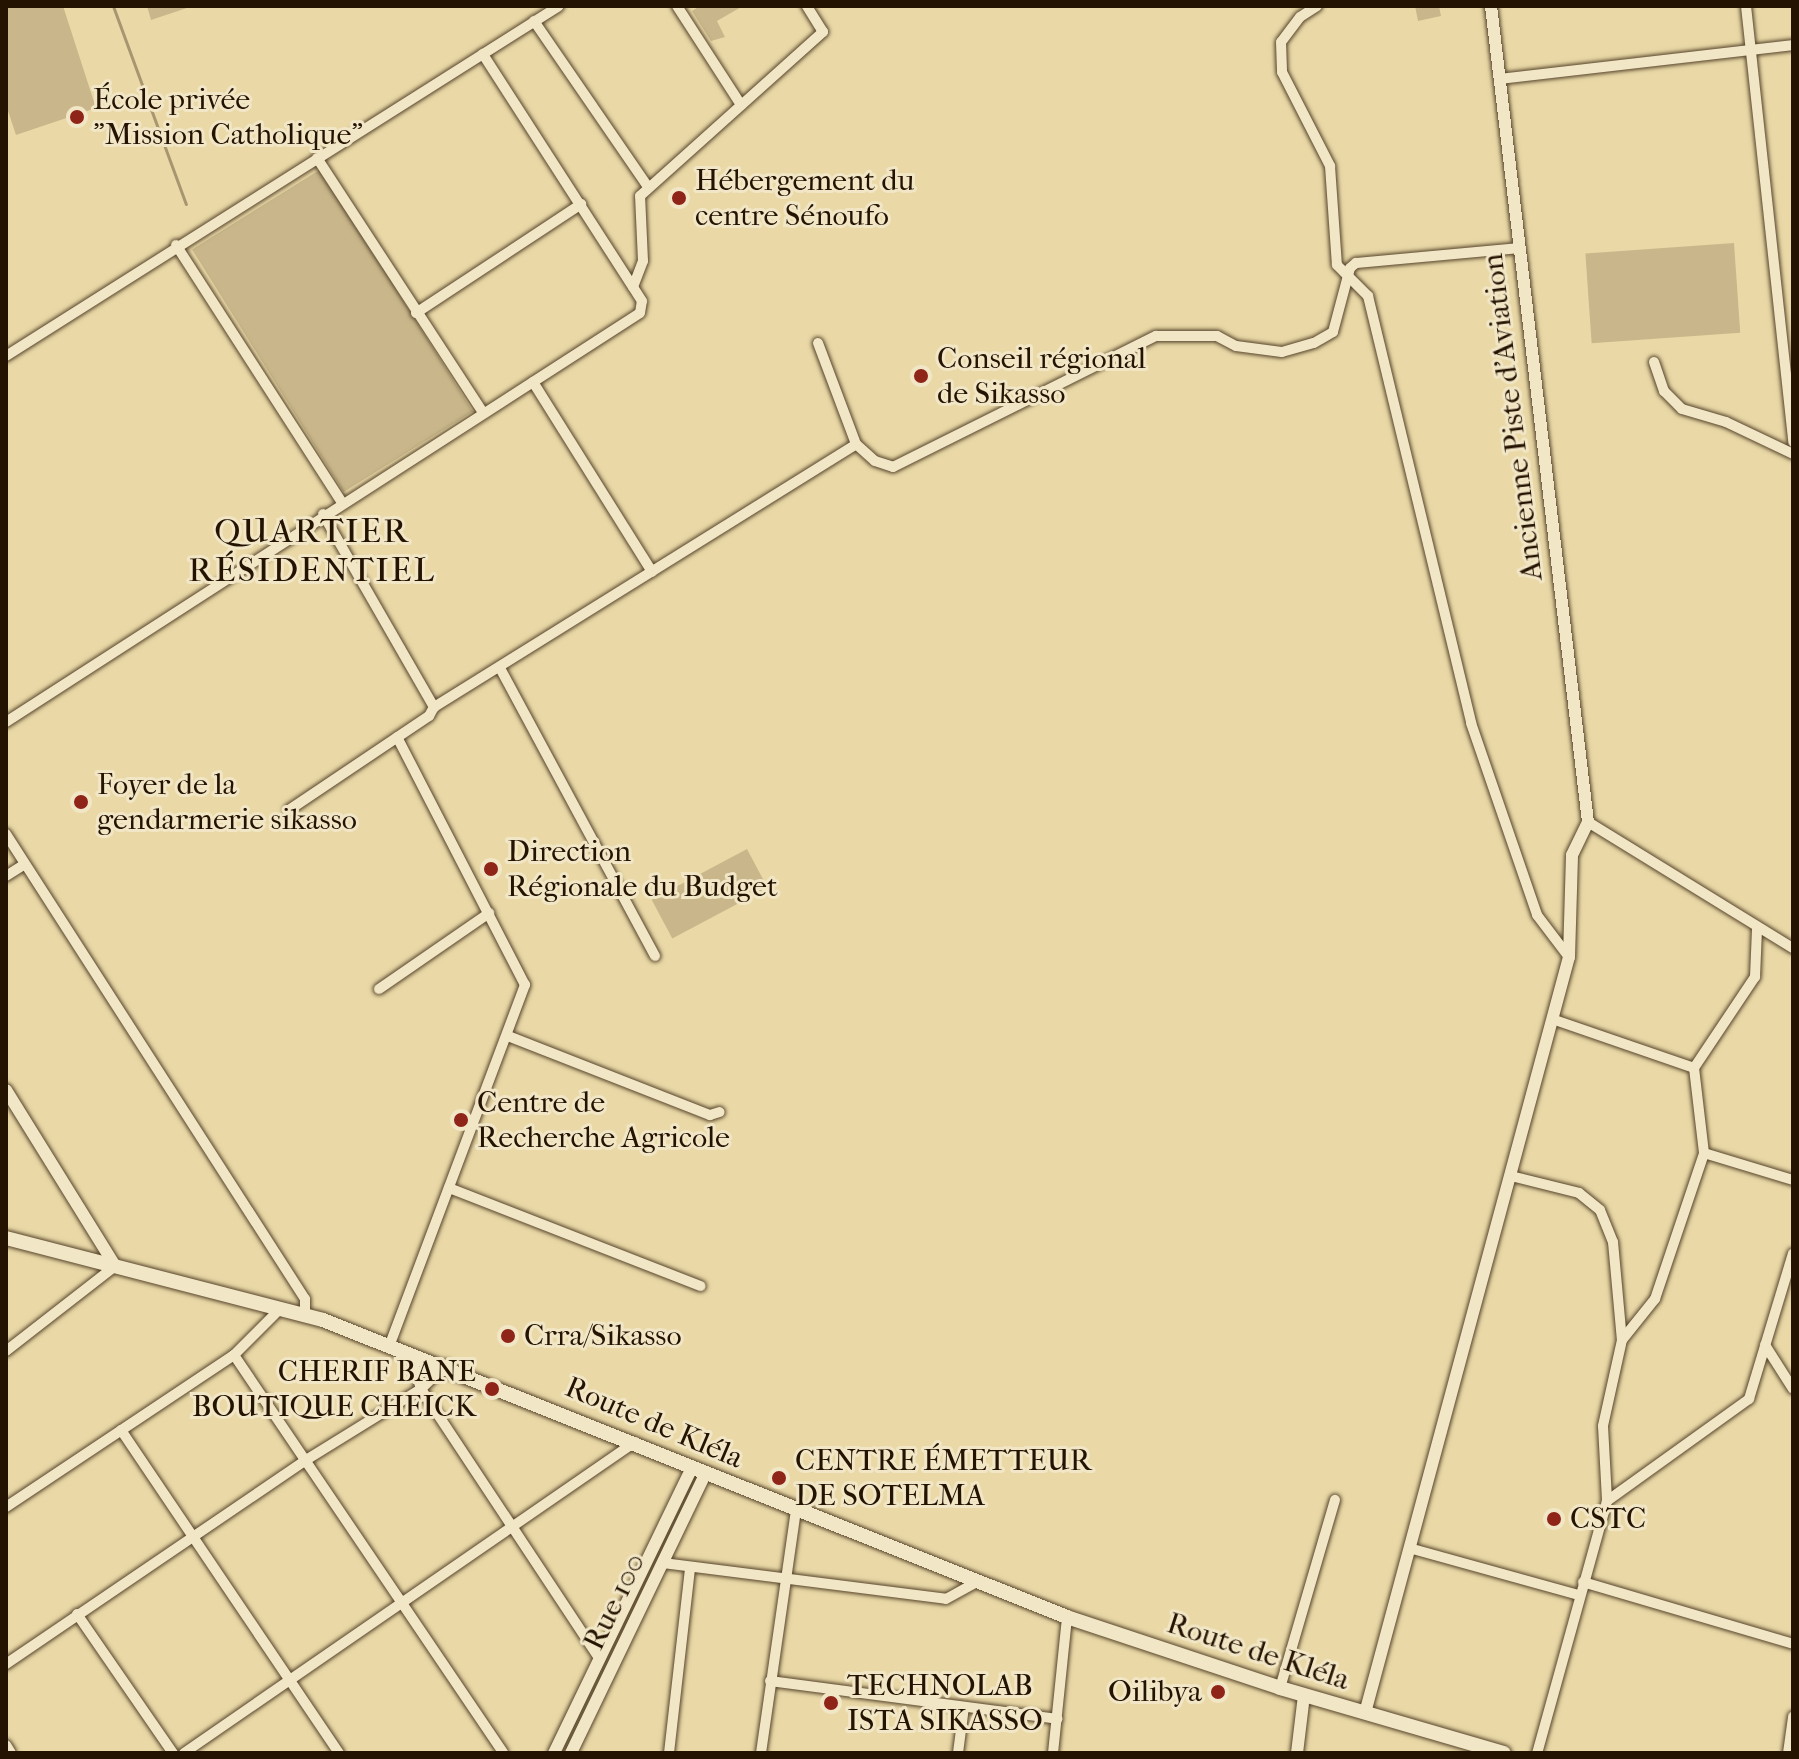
<!DOCTYPE html>
<meta charset="utf-8">
<style>
body{margin:0}
#map{position:relative;width:1799px;height:1759px;overflow:hidden;background:#ead9a7;font-family:"IM FELL French Canon",serif}
div>[style]{position:absolute}
[style*='--x']{left:calc(var(--x)*1px);top:calc(var(--y)*1px);width:calc(var(--w)*1px);rotate:calc(var(--a)*1deg)}
.green>*{inset:0;background:#c9b78b;transform-origin:0 0}
.stream>*{height:3px;margin:-1.5px;padding:0 1.5px;transform-origin:1.5px;border-radius:1.5px;background:#a7966f}
.roads{filter:drop-shadow(0 0 2px #56442b) drop-shadow(0 0 2px #56442b)}
.minor>*{height:10px;margin:-5px;padding:0 5px;transform-origin:5px;border-radius:5px;background:#f1e6c6}
.tertiary>*{height:12px;margin:-6px;padding:0 6px;transform-origin:6px;border-radius:6px;background:#f1e6c6}
.secondary>*{height:14px;margin:-7px;padding:0 7px;transform-origin:7px;border-radius:7px;background:#f1e6c6}
.dots>*{width:22px;height:22px;translate:-50% -50%;box-sizing:border-box;border:4px solid #f1e6c6;border-radius:50%}
span{translate:-50% -50%;white-space:nowrap;text-align:center;line-height:1.15;-webkit-text-stroke:6px #f1e6c6;paint-order:stroke}
.poi-label{font-size:30px;color:#251302}
.left{translate:0 -50%;text-align:left}
.right{translate:-100% -50%;text-align:right}
.street-label{font-size:30px;color:#251302}
.quarter-label{font-size:34px;color:#251302;letter-spacing:2px}
.frame{position:absolute;inset:0;border:8px solid #251302;pointer-events:none}
</style>
<div id="map">
<div class="green">
<i style="clip-path:polygon(6px 6px,63px 6px,96px 108px,16px 135px,6px 105px)"></i>
<i style="clip-path:polygon(147px 6px,193px 6px,151px 20px)"></i>
<i style="clip-path:polygon(700px 6px,743px 6px,717px 21px,725px 37px,711px 41px,692px 11px)"></i>
<i style="clip-path:polygon(1415px 6px,1439px 6px,1441px 16px,1418px 21px)"></i>
<i style="left:321px;top:169px;width:286px;height:152px;rotate:58deg"></i>
<i style="left:1734px;top:243px;width:90px;height:149px;rotate:86deg"></i>
<i style="left:747px;top:849px;width:44px;height:108px;rotate:62deg"></i>
</div>
<div class="stream">
<i style="--x:113;--y:6;--w:211;--a:69.8"></i>
</div>
<div class="roads">
<div class="minor">
<i style="--x:677;--y:6;--w:118;--a:57.1"></i>
<i style="--x:1317;--y:6;--w:20;--a:147"></i>
<i style="--x:1300;--y:17;--w:31;--a:127"></i>
<i style="--x:1281;--y:42;--w:30;--a:88"></i>
<i style="--x:1282;--y:72;--w:106;--a:62.9"></i>
<i style="--x:1330;--y:166;--w:99;--a:86"></i>
<i style="--x:1337;--y:265;--w:44;--a:45"></i>
<i style="--x:1368;--y:296;--w:439;--a:76.4"></i>
<i style="--x:1471;--y:723;--w:203;--a:71"></i>
<i style="--x:1537;--y:915;--w:53;--a:52.7"></i>
<i style="--x:1746;--y:6;--w:439;--a:83.8"></i>
<i style="--x:534;--y:21;--w:201;--a:55.5"></i>
<i style="--x:1500;--y:79;--w:295;--a:-6.6"></i>
<i style="--x:317;--y:158;--w:304;--a:56.9"></i>
<i style="--x:176;--y:245;--w:307;--a:57.2"></i>
<i style="--x:633;--y:287;--w:28;--a:-69"></i>
<i style="--x:643;--y:261;--w:65;--a:-92.6"></i>
<i style="--x:640;--y:196;--w:246;--a:-41.9"></i>
<i style="--x:823;--y:32;--w:31;--a:-122"></i>
<i style="--x:416;--y:313;--w:198;--a:-33.4"></i>
<i style="--x:818;--y:343;--w:108;--a:69.4"></i>
<i style="--x:856;--y:444;--w:25;--a:42"></i>
<i style="--x:875;--y:461;--w:19;--a:18"></i>
<i style="--x:893;--y:467;--w:294;--a:-26.5"></i>
<i style="--x:1156;--y:336;--w:61;--a:0"></i>
<i style="--x:1217;--y:336;--w:21;--a:28"></i>
<i style="--x:1236;--y:346;--w:46;--a:7.4"></i>
<i style="--x:1282;--y:352;--w:33;--a:-16"></i>
<i style="--x:1314;--y:343;--w:22;--a:-30"></i>
<i style="--x:1333;--y:332;--w:66;--a:-75.1"></i>
<i style="--x:1350;--y:268;--w:8;--a:-40"></i>
<i style="--x:1356;--y:263;--w:165;--a:-5.2"></i>
<i style="--x:6;--y:356;--w:654;--a:-32.33"></i>
<i style="--x:1654;--y:362;--w:31;--a:71"></i>
<i style="--x:1664;--y:391;--w:25;--a:45"></i>
<i style="--x:1682;--y:409;--w:46;--a:16.5"></i>
<i style="--x:1726;--y:422;--w:74;--a:25.5"></i>
<i style="--x:533;--y:382;--w:224;--a:57.9"></i>
<i style="--x:323;--y:514;--w:223;--a:60.1"></i>
<i style="--x:500;--y:668;--w:327;--a:61.7"></i>
<i style="--x:6;--y:722;--w:754;--a:-32.83"></i>
<i style="--x:640;--y:313;--w:12;--a:-81"></i>
<i style="--x:642;--y:301;--w:294;--a:-122.8"></i>
<i style="--x:289;--y:810;--w:169;--a:-33.9"></i>
<i style="--x:429;--y:716;--w:10;--a:-61"></i>
<i style="--x:434;--y:707;--w:497;--a:-31.9"></i>
<i style="--x:1588;--y:822;--w:241;--a:31.6"></i>
<i style="--x:6;--y:834;--w:553;--a:57.26"></i>
<i style="--x:305;--y:1299;--w:16;--a:90"></i>
<i style="--x:6;--y:876;--w:22;--a:-32"></i>
<i style="--x:379;--y:989;--w:134;--a:-34.6"></i>
<i style="--x:1552;--y:1019;--w:150;--a:19"></i>
<i style="--x:508;--y:1036;--w:217;--a:21.4"></i>
<i style="--x:710;--y:1115;--w:10;--a:-17"></i>
<i style="--x:1704;--y:1153;--w:93;--a:16.9"></i>
<i style="--x:1511;--y:1176;--w:70;--a:14"></i>
<i style="--x:1579;--y:1193;--w:27;--a:39"></i>
<i style="--x:1600;--y:1210;--w:35;--a:68"></i>
<i style="--x:1613;--y:1242;--w:98;--a:84.8"></i>
<i style="--x:1622;--y:1340;--w:88;--a:102.5"></i>
<i style="--x:1603;--y:1426;--w:75;--a:86.9"></i>
<i style="--x:1607;--y:1501;--w:262;--a:105.5"></i>
<i style="--x:449;--y:1188;--w:270;--a:21.3"></i>
<i style="--x:1622;--y:1340;--w:53;--a:-51.2"></i>
<i style="--x:1655;--y:1299;--w:154;--a:-71.4"></i>
<i style="--x:1704;--y:1153;--w:86;--a:-96.7"></i>
<i style="--x:1694;--y:1068;--w:110;--a:-56.2"></i>
<i style="--x:1755;--y:977;--w:48;--a:-87.6"></i>
<i style="--x:390;--y:1344;--w:384;--a:-69.4"></i>
<i style="--x:525;--y:985;--w:279;--a:-117.3"></i>
<i style="--x:1765;--y:1345;--w:52;--a:57.5"></i>
<i style="--x:6;--y:1351;--w:138;--a:-37.9"></i>
<i style="--x:410;--y:1353;--w:38;--a:73"></i>
<i style="--x:421;--y:1389;--w:324;--a:56.5"></i>
<i style="--x:234;--y:1355;--w:480;--a:55.9"></i>
<i style="--x:121;--y:1430;--w:390;--a:56"></i>
<i style="--x:1607;--y:1501;--w:175;--a:-35.7"></i>
<i style="--x:1749;--y:1399;--w:152;--a:-73.2"></i>
<i style="--x:6;--y:1507;--w:274;--a:-33.7"></i>
<i style="--x:234;--y:1355;--w:65;--a:-45"></i>
<i style="--x:1409;--y:1548;--w:176;--a:15.5"></i>
<i style="--x:663;--y:1563;--w:285;--a:7.2"></i>
<i style="--x:946;--y:1599;--w:37;--a:-29"></i>
<i style="--x:1583;--y:1582;--w:219;--a:16.4"></i>
<i style="--x:77;--y:1614;--w:169;--a:55.4"></i>
<i style="--x:6;--y:1664;--w:363;--a:-34.2"></i>
<i style="--x:306;--y:1460;--w:135;--a:-31.7"></i>
<i style="--x:421;--y:1389;--w:35;--a:-44"></i>
<i style="--x:770;--y:1681;--w:290;--a:7.5"></i>
<i style="--x:1280;--y:1688;--w:196;--a:-73.7"></i>
<i style="--x:6;--y:1745;--w:9;--a:58"></i>
<i style="--x:184;--y:1753;--w:548;--a:-34.59"></i>
<i style="--x:669;--y:1753;--w:186;--a:-83.5"></i>
<i style="--x:761;--y:1753;--w:245;--a:-81.8"></i>
<i style="--x:958;--y:1753;--w:46;--a:-82.6"></i>
<i style="--x:1053;--y:1753;--w:137;--a:-84.1"></i>
<i style="--x:1788;--y:1753;--w:37;--a:-82"></i>
</div>
<div class="tertiary">
<i style="--x:6;--y:1090;--w:207;--a:58.2"></i>
<i style="--x:1365;--y:1713;--w:783;--a:-74.9"></i>
<i style="--x:1569;--y:957;--w:102;--a:-88.3"></i>
<i style="--x:1572;--y:855;--w:37;--a:-64"></i>
<i style="--x:1588;--y:822;--w:822;--a:-96.78"></i>
<i style="--x:554;--y:1753;--w:318;--a:-64.2"></i>
<i style="--x:571;--y:1753;--w:311;--a:-64.3"></i>
<i style="--x:1297;--y:1753;--w:58;--a:-83.1"></i>
</div>
<div class="secondary">
<i style="--x:6;--y:1238;--w:327;--a:14.5"></i>
<i style="--x:323;--y:1320;--w:801;--a:21.76"></i>
<i style="--x:1067;--y:1617;--w:225;--a:18.4"></i>
<i style="--x:1280;--y:1688;--w:233;--a:16.2"></i>
</div>
</div>
<div class="dots">
<i style="left:77px;top:117px;background:#8f2418"></i>
<i style="left:679px;top:198px;background:#8f2418"></i>
<i style="left:921px;top:376px;background:#8f2418"></i>
<i style="left:81px;top:802px;background:#8f2418"></i>
<i style="left:491px;top:869px;background:#8f2418"></i>
<i style="left:461px;top:1120px;background:#8f2418"></i>
<i style="left:508px;top:1336px;background:#8f2418"></i>
<i style="left:492px;top:1389px;background:#8f2418"></i>
<i style="left:779px;top:1478px;background:#8f2418"></i>
<i style="left:1554px;top:1519px;background:#8f2418"></i>
<i style="left:1218px;top:1692px;background:#8f2418"></i>
<i style="left:831px;top:1703px;background:#8f2418"></i>
</div>
<div class="poi-label">
<span class="left" style="left:93px;top:117px">École privée<br>"Mission Catholique"</span>
<span class="left" style="left:695px;top:198px">Hébergement du<br>centre Sénoufo</span>
<span class="left" style="left:937px;top:376px">Conseil régional<br>de Sikasso</span>
<span class="left" style="left:97px;top:802px">Foyer de la<br>gendarmerie sikasso</span>
<span class="left" style="left:507px;top:869px">Direction<br>Régionale du Budget</span>
<span class="left" style="left:477px;top:1120px">Centre de<br>Recherche Agricole</span>
<span class="left" style="left:524px;top:1336px">Crra/Sikasso</span>
<span class="right" style="left:476px;top:1389px">CHERIF BANE<br>BOUTIQUE CHEICK</span>
<span class="left" style="left:795px;top:1478px">CENTRE ÉMETTEUR<br>DE SOTELMA</span>
<span class="left" style="left:1570px;top:1519px">CSTC</span>
<span class="left" style="left:847px;top:1703px">TECHNOLAB<br>ISTA SIKASSO</span>
<span class="right" style="left:1202px;top:1692px">Oilibya</span>
</div>
<div class="street-label">
<span style="left:1513px;top:417px;rotate:-97deg">Ancienne Piste d'Aviation</span>
<span style="left:654px;top:1423px;rotate:23deg">Route de Kléla</span>
<span style="left:615px;top:1602px;rotate:-64deg">Rue 100</span>
<span style="left:1258px;top:1652px;rotate:18deg">Route de Kléla</span>
</div>
<div class="quarter-label">
<span style="left:312px;top:551px">QUARTIER<br>RÉSIDENTIEL</span>
</div>
<div class="frame"></div>
</div>
